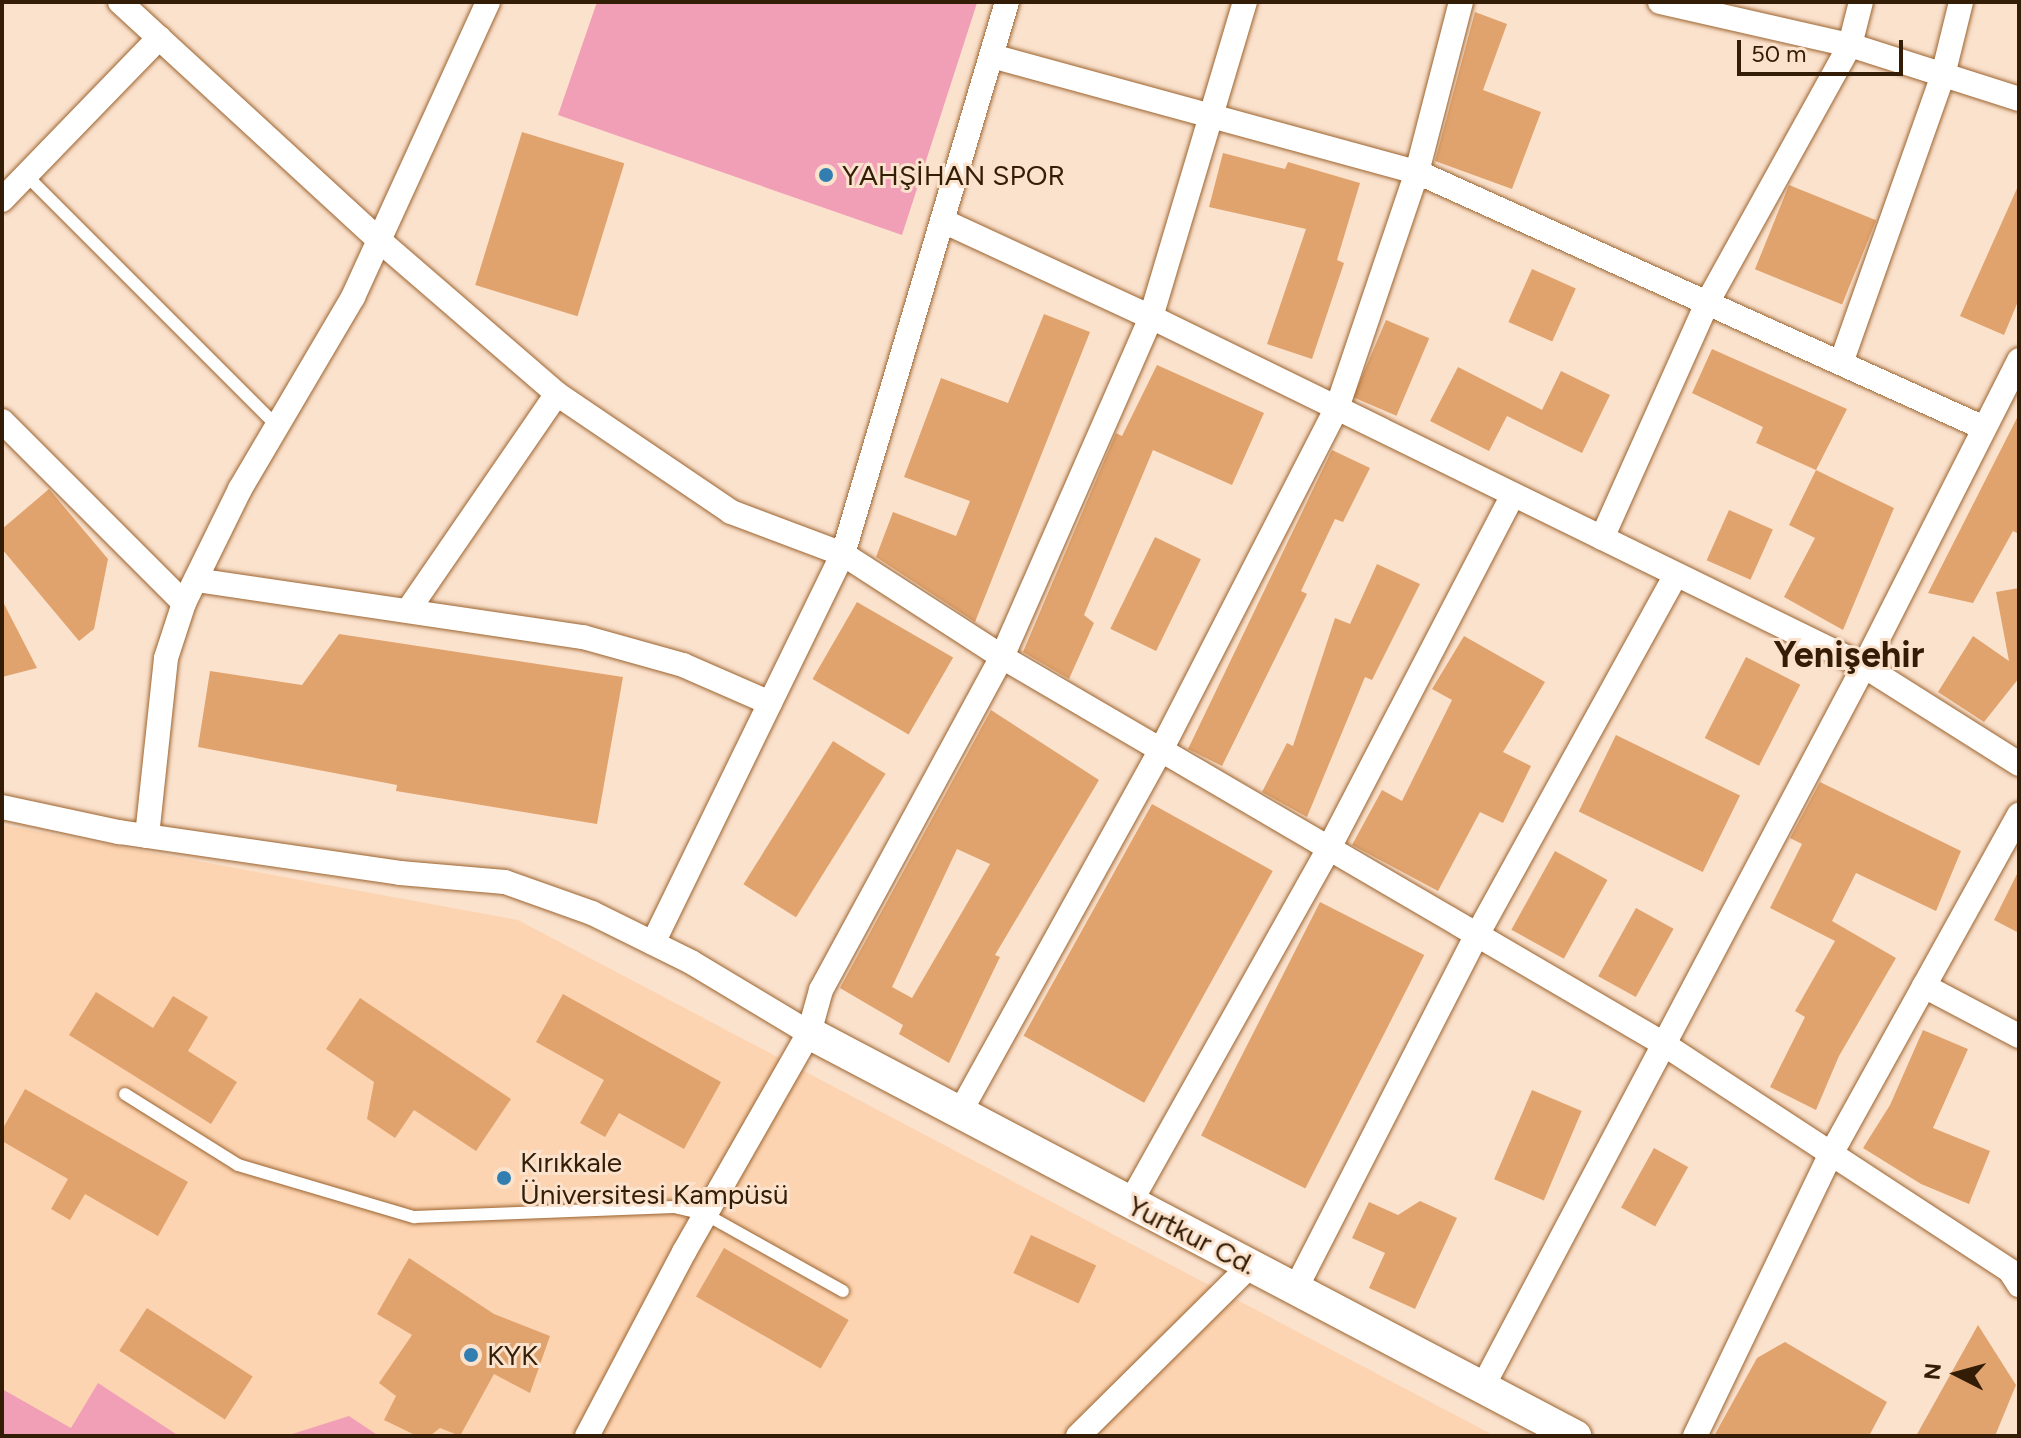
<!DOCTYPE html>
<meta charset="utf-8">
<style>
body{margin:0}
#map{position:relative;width:2021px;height:1438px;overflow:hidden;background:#fbe2cd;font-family:Figtree,sans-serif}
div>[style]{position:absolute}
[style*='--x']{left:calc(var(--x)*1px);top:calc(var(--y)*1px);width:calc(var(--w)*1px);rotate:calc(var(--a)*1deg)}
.built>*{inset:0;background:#fdd4b1}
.green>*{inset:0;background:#f19fb6}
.building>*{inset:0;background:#e1a36d;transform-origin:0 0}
.roads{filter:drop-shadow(0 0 2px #9c6430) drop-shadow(0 0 2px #9c6430)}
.lane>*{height:12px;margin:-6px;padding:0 6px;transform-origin:6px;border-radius:6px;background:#fff}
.street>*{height:24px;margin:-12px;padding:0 12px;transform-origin:12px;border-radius:12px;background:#fff}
.secondary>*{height:32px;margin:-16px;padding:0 16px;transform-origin:16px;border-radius:16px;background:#fff}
.dots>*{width:22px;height:22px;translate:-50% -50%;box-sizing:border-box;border:4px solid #fbe2cd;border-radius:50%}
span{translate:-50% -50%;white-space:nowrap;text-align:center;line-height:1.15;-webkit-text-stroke:6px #fbe2cd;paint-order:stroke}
.poi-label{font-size:28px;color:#331d06}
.left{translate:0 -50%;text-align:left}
.street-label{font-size:28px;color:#331d06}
.district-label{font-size:36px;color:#331d06;font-weight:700}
.frame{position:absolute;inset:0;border:4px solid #331d06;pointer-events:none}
.north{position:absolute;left:1917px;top:1334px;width:80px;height:80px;-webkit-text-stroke:6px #fbe2cd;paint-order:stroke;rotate:276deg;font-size:22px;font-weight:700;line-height:32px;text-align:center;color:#331d06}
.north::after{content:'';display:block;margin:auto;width:28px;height:36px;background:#331d06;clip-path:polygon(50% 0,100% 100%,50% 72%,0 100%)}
.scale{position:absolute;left:1737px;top:40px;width:166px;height:36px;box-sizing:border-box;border:4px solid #331d06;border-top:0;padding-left:10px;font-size:24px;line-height:28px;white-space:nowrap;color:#331d06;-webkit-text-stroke:6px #fbe2cd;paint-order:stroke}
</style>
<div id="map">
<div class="built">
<i style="clip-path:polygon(2px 825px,518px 920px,1495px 1436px,2px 1436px)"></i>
</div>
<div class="green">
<i style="clip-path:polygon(597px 2px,977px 3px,902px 235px,558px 115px)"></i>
<i style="clip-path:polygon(98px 1383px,179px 1436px,2px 1436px,2px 1389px,71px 1428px)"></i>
<i style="clip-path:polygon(349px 1416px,379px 1436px,286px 1436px)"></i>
</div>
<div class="building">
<i style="clip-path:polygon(1475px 12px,1507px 24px,1483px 90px,1541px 112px,1512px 189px,1435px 161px)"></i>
<i style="left:522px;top:132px;width:107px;height:160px;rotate:17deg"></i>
<i style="clip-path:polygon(1223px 153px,1285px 169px,1288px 162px,1360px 183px,1337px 260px,1344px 263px,1312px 359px,1267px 344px,1306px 229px,1209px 207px)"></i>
<i style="clip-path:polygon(2019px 184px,2019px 299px,2004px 335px,1960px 316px)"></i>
<i style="left:1789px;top:185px;width:94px;height:91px;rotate:22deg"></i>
<i style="left:1532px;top:269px;width:48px;height:58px;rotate:24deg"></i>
<i style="clip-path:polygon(1044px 314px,1090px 332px,975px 622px,876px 557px,893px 512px,956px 536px,970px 501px,904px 477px,941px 378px,1008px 403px)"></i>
<i style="left:1386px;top:320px;width:47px;height:84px;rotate:23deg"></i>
<i style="clip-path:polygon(1712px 349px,1847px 409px,1816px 470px,1756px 443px,1763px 427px,1692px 393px)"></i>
<i style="clip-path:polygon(1157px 365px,1264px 413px,1232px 485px,1153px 450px,1084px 615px,1094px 623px,1069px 679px,1023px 652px,1116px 433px,1122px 436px)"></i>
<i style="clip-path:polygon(1458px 367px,1542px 410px,1561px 371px,1610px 395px,1582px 453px,1507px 416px,1489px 451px,1430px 421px)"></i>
<i style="clip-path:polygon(2019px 414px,2019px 534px,2013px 531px,1973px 603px,1928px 593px)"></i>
<i style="clip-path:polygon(1332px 450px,1370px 468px,1343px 522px,1335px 519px,1301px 591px,1307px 594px,1222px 766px,1188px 749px)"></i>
<i style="clip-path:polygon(1816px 470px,1894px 508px,1843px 630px,1784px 597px,1815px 538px,1789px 525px)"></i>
<i style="clip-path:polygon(49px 489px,108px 559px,94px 629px,79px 641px,2px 549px,2px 529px)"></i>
<i style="left:1729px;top:510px;width:48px;height:55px;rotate:24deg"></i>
<i style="left:1155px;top:537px;width:51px;height:102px;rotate:26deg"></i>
<i style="clip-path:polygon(1377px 564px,1420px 584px,1372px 680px,1365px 677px,1307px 817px,1262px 792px,1287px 743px,1293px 746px,1335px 618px,1350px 624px)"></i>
<i style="clip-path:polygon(2019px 588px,2019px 678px,1984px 722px,1938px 692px,1973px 636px,2009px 661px,1996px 592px)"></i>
<i style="clip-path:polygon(2px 600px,37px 668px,2px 677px)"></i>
<i style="left:857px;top:602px;width:111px;height:89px;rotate:30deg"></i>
<i style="clip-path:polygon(339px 634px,623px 677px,597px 824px,396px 791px,397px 785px,198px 747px,210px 671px,302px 685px)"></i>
<i style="clip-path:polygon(1464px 636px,1545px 682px,1503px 752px,1531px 766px,1503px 823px,1480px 812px,1438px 891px,1352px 845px,1382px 790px,1402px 801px,1452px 700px,1432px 689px)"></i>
<i style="left:1746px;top:657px;width:61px;height:91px;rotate:27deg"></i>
<i style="clip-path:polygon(evenodd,991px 710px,1099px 780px,995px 955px,1000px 957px,949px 1063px,899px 1034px,903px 1025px,840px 988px,991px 710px,957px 849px,990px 864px,912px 998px,892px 987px,957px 849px)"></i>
<i style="left:1616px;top:735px;width:138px;height:85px;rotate:26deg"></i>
<i style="left:833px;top:741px;width:62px;height:169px;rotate:32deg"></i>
<i style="clip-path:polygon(1820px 782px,1961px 851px,1936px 911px,1856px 873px,1832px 921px,1896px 958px,1839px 1056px,1816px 1110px,1770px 1087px,1805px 1017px,1795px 1011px,1835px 941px,1770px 908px,1802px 844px,1790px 838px)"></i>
<i style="left:1152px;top:804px;width:138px;height:265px;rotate:29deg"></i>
<i style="left:1555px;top:851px;width:60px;height:90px;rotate:29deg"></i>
<i style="clip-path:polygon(2019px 870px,2019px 933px,1994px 920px)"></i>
<i style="left:1320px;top:902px;width:117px;height:262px;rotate:27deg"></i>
<i style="left:1636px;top:908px;width:43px;height:78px;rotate:29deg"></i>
<i style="clip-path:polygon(96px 992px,153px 1028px,173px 996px,208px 1017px,188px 1051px,237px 1082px,211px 1124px,69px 1035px)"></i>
<i style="clip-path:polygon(563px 994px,721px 1082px,684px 1149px,619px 1113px,605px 1137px,580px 1123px,604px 1080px,536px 1042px)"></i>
<i style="clip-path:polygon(360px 998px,511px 1099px,476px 1151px,414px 1110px,395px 1138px,367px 1119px,374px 1082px,326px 1049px)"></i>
<i style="clip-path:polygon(1923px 1030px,1968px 1049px,1933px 1128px,1990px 1151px,1969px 1204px,1921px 1184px,1863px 1148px,1890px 1105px)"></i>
<i style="clip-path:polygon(25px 1089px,188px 1182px,158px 1236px,85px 1194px,70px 1220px,51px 1209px,68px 1179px,2px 1141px,2px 1130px)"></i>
<i style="left:1532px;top:1090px;width:54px;height:97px;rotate:23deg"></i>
<i style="left:1654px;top:1148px;width:39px;height:68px;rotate:29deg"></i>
<i style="clip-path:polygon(1420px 1201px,1457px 1218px,1415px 1309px,1369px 1288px,1385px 1253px,1352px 1238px,1369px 1202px,1398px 1215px)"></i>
<i style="left:1031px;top:1235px;width:72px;height:42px;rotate:25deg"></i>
<i style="left:724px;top:1248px;width:144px;height:56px;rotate:30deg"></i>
<i style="clip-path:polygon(409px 1258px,494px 1314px,550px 1336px,530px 1393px,494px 1374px,460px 1436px,440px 1428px,430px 1436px,417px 1436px,384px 1420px,396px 1396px,379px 1383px,412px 1335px,377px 1314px)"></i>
<i style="left:147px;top:1308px;width:126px;height:51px;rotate:33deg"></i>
<i style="clip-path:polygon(1978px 1325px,2016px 1385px,1995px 1436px,1916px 1436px)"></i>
<i style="clip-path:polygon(1785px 1342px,1887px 1402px,1869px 1436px,1714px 1436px,1757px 1358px)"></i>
</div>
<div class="roads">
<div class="lane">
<i style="--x:26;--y:175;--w:355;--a:45"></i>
<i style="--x:125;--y:1094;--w:133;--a:32.1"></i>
<i style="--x:238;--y:1165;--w:184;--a:16.5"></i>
<i style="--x:414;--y:1217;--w:260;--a:-2.2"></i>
<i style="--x:674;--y:1207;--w:32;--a:13"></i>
<i style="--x:705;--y:1214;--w:158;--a:29.2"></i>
</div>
<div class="street">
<i style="--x:120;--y:2;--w:353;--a:42.6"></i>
<i style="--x:380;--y:241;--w:234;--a:40.8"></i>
<i style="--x:557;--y:394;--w:210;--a:34.1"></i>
<i style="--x:731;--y:512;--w:120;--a:20.6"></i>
<i style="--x:843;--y:554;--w:189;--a:32.9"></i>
<i style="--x:1002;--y:657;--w:765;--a:30.32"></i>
<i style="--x:1662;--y:1043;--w:416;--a:33.2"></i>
<i style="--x:2010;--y:1271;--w:17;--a:57"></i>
<i style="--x:1660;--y:2;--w:195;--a:12.8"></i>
<i style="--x:1850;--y:45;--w:177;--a:17.7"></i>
<i style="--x:992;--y:56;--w:441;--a:15.3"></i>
<i style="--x:1417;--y:172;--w:622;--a:24.3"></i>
<i style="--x:2;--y:200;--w:226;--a:-45.9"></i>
<i style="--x:945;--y:222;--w:227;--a:24.8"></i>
<i style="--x:1151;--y:317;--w:794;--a:26.08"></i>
<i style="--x:1864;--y:666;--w:183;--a:32.3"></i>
<i style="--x:1841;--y:363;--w:306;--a:-70.5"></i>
<i style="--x:1943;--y:75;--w:75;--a:-76.1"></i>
<i style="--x:2;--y:421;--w:257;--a:45"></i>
<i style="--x:1602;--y:538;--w:257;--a:-65.9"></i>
<i style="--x:1707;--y:303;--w:295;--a:-61"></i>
<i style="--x:1850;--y:45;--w:44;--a:-75.7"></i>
<i style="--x:196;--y:580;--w:391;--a:8.4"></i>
<i style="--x:583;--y:637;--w:104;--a:15.6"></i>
<i style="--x:683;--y:665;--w:95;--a:23.6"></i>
<i style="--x:409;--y:609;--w:261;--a:-55.5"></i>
<i style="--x:2;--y:807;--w:120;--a:12.1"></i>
<i style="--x:119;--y:832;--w:284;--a:8.3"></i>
<i style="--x:400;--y:873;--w:105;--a:4.9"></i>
<i style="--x:505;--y:882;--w:92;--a:19.6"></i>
<i style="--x:592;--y:913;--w:110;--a:26.3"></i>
<i style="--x:691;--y:962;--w:138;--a:31"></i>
<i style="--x:147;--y:836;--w:179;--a:-83.9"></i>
<i style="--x:166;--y:658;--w:58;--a:-71.9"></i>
<i style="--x:184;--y:603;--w:127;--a:-63.8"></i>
<i style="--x:240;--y:489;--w:223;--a:-59.5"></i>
<i style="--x:353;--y:297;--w:324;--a:-65.4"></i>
<i style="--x:653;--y:943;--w:433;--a:-64"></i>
<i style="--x:843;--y:554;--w:576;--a:-73.45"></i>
<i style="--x:1924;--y:986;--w:107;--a:27.8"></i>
<i style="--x:959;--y:1114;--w:416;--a:-61"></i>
<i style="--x:1161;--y:750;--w:385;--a:-62.8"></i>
<i style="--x:1337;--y:408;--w:249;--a:-71.3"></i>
<i style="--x:1417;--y:172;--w:176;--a:-75.5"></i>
<i style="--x:1130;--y:1203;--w:407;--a:-60.7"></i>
<i style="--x:1329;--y:848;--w:398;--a:-62.5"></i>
<i style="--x:1296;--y:1288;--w:397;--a:-62.9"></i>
<i style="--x:1477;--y:935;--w:411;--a:-61.1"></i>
<i style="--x:1481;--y:1390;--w:819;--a:-62.12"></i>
<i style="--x:1864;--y:666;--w:343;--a:-63.1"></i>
<i style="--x:587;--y:1436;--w:208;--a:-62.2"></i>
<i style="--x:684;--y:1252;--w:252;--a:-60.3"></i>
<i style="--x:809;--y:1033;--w:45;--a:-74.4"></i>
<i style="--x:821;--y:990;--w:379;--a:-61.5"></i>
<i style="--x:1002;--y:657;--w:371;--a:-66.3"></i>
<i style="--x:1151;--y:317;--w:329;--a:-73.4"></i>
<i style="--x:1078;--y:1436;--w:242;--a:-44.7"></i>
<i style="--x:1695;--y:1436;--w:313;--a:-64.3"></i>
<i style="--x:1831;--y:1154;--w:388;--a:-61"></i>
</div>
<div class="secondary">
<i style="--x:809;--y:1033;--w:866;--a:27.75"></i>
</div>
</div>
<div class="dots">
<i style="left:826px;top:175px;background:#327eb1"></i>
<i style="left:504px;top:1178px;background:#327eb1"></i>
<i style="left:471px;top:1355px;background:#327eb1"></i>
</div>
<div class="poi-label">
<span class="left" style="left:842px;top:175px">YAHŞİHAN SPOR</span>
<span class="left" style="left:520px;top:1178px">Kırıkkale<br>Üniversitesi Kampüsü</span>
<span class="left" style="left:487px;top:1355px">KYK</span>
</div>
<div class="street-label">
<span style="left:1192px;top:1235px;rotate:27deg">Yurtkur Cd.</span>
</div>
<div class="district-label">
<span style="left:1849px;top:655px">Yenişehir</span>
</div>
<div class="frame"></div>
<div class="north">N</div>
<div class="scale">50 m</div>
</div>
